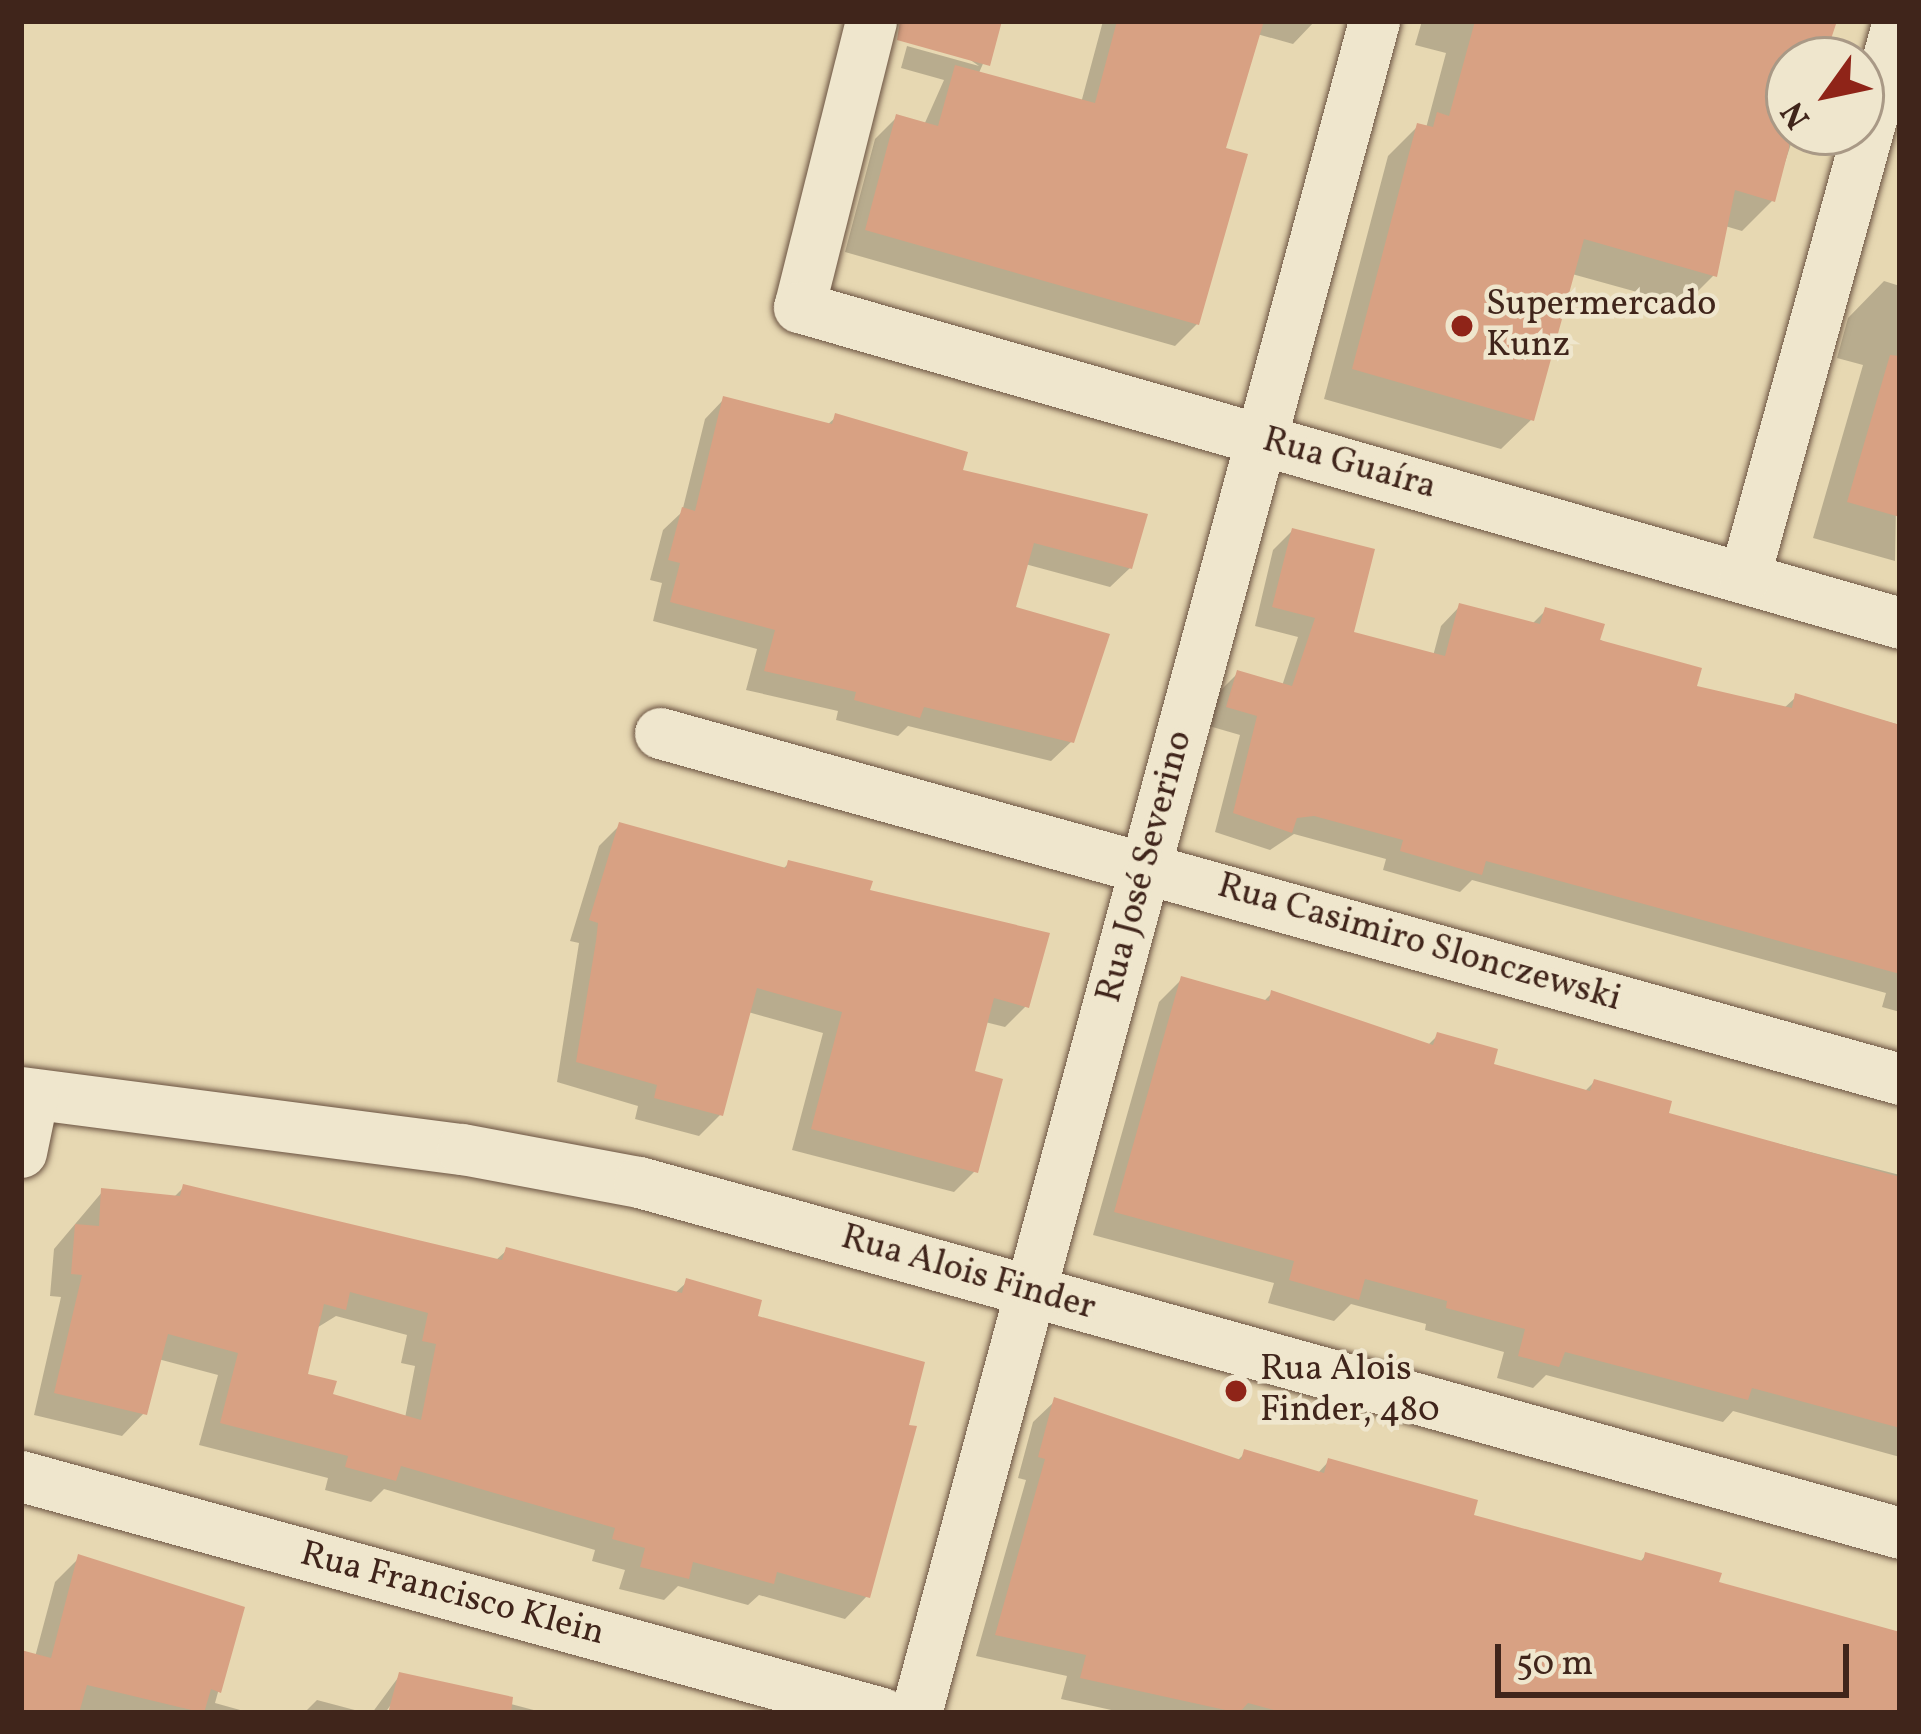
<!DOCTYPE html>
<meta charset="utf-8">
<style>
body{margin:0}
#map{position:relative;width:1921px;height:1734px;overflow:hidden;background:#e7d8b2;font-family:Vollkorn,serif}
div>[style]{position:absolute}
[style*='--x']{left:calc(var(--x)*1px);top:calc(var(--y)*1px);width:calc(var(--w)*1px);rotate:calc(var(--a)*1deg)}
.shadow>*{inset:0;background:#0003}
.building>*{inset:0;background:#d8a183}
.roads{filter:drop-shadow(0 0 3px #6a5241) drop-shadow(0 0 3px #6a5241)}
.street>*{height:51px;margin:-25.5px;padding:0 25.5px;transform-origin:25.5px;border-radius:25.5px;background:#efe6cd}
.dots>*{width:33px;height:33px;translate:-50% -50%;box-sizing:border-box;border:6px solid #efe6cd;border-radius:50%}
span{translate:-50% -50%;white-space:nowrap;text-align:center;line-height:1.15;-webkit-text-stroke:9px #efe6cd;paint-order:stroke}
.poi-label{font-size:36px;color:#40251b}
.left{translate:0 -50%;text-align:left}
.street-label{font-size:36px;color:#40251b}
.frame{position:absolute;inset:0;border:24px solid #40251b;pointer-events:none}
.north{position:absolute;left:1765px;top:36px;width:120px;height:120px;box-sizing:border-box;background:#efe6cd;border:3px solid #a99986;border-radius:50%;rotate:237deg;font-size:33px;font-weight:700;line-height:48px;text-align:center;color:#40251b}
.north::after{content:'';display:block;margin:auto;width:42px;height:54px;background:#8f2418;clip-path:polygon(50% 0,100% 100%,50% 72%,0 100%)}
.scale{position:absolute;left:1495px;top:1644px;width:354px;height:54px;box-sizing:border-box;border:6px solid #40251b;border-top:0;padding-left:15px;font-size:36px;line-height:42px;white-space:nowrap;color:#40251b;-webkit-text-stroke:9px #efe6cd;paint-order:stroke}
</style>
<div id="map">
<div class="shadow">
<i style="clip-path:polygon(915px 21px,1002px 21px,978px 75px,1081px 103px,1103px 21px,1315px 21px,1293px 44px,1257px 34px,1222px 150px,1197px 324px,1175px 346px,845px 252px,875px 139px,897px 117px,924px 125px,944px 80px,901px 68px,907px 46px,979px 66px)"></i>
<i style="clip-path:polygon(1422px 21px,1833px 21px,1820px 60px,1789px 60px,1789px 132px,1795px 132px,1772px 201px,1742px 231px,1725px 226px,1714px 275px,1684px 305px,1572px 274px,1532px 419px,1501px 449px,1324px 399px,1388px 156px,1418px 126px,1426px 128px,1446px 53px,1415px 45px)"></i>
<i style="clip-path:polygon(1884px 281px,1900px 286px,1895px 561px,1813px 538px,1863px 365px,1837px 358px,1848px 318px)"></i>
<i style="clip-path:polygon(724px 399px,826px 426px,836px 417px,960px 473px,1130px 568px,1110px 587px,1025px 564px,1012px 609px,1071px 742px,1051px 761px,908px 726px,898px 736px,836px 720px,838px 711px,746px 690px,757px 649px,653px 621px,662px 583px,650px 580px,663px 530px,682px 512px,705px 419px)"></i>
<i style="clip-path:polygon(1292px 531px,1350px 634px,1433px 656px,1441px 626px,1460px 606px,1531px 625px,1545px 611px,1693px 688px,1783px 709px,1796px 697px,1900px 725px,1900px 1012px,1882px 1007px,1886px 993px,1472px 880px,1460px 892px,1383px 870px,1386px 859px,1294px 834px,1270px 850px,1215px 832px,1240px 735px,1209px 726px,1219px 692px,1238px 673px,1282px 686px,1298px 637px,1255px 626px,1273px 550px)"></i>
<i style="clip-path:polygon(620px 825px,782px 870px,789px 863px,867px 892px,1026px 1006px,1005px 1027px,985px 1022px,971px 1073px,975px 1171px,954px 1192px,792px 1150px,823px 1033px,748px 1012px,720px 1115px,699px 1136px,635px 1119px,638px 1106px,557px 1082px,579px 943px,570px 941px,599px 846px)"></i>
<i style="clip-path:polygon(1182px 979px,1263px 1002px,1272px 993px,1427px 1046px,1438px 1035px,1490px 1066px,1584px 1092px,1594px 1082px,1665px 1115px,1900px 1175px,1900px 1457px,1733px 1411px,1723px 1422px,1546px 1375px,1533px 1388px,1497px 1378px,1504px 1352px,1425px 1330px,1426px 1324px,1351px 1304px,1334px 1321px,1268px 1303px,1274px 1283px,1093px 1235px,1159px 1002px)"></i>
<i style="clip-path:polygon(evenodd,184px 1187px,495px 1261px,507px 1250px,674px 1294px,687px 1282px,754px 1318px,867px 1596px,845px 1619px,759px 1595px,748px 1605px,678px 1586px,664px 1600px,619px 1589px,625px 1570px,592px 1561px,595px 1550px,384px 1489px,371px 1502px,325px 1490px,328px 1478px,199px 1445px,218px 1375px,158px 1359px,144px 1413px,122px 1436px,34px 1415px,61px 1297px,50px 1296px,54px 1249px,103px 1191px,173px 1198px,184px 1187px,336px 1316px,407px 1335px,401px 1363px,415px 1366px,405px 1418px,330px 1396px,305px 1376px,315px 1329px,336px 1316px)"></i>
<i style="clip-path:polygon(1055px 1401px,1236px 1462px,1245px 1453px,1317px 1474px,1329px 1461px,1470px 1517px,1639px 1563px,1646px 1555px,1715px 1584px,1900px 1635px,1900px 1713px,1125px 1713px,1061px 1699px,1067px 1676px,976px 1656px,1026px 1480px,1018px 1478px,1033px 1422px)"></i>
<i style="clip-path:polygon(79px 1558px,241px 1609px,215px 1703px,251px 1713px,21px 1713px,21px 1653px,35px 1657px,55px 1582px)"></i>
<i style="clip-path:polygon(400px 1675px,545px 1713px,391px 1713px,395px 1699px,385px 1713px,372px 1713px)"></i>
<i style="clip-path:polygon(317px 1700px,366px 1713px,304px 1713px)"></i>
</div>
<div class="building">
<i style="clip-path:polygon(900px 21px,1002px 21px,990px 66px,897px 40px)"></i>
<i style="clip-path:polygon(1117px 21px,1264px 21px,1226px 148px,1248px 154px,1199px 325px,865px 230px,896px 114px,938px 126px,955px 65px,1095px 103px)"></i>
<i style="clip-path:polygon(1475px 21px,1837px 21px,1824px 60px,1789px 60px,1789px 148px,1775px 202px,1735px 190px,1717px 277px,1584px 239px,1534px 421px,1352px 369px,1417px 123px,1433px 127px,1437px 112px,1449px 116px)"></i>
<i style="clip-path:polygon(1890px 355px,1900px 356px,1900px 517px,1847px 502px)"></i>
<i style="clip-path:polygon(723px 396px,832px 424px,835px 413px,968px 452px,963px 470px,1148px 514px,1132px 569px,1034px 543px,1016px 607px,1110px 634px,1074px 743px,924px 707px,920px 718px,854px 700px,856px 692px,764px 671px,775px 630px,670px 602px,680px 563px,668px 560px,682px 507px,695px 511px)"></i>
<i style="clip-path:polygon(1292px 528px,1375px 549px,1354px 632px,1445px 656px,1459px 603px,1540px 624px,1545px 607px,1605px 624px,1600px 640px,1702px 668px,1697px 686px,1792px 708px,1795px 693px,1900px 725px,1900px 974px,1486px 861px,1482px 875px,1400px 851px,1403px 840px,1314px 816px,1297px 818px,1292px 833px,1233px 813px,1257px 716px,1226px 707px,1237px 670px,1292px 686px,1315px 618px,1272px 607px)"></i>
<i style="clip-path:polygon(619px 822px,786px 868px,788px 860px,873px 881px,870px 890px,1050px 933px,1029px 1008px,994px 998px,975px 1071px,1003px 1079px,978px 1173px,811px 1129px,842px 1012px,757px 988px,723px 1116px,654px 1098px,657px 1085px,576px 1062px,596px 941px,598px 923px,589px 920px)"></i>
<i style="clip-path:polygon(1181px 976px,1269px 1001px,1271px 990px,1433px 1045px,1437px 1032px,1498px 1049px,1494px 1064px,1590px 1091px,1594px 1079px,1672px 1101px,1669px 1113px,1900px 1177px,1900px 1428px,1752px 1388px,1748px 1400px,1565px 1352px,1559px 1367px,1518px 1356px,1525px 1329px,1446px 1308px,1447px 1301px,1365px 1279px,1359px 1300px,1289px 1280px,1294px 1261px,1114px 1212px)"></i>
<i style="clip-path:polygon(evenodd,183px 1184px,502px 1260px,506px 1247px,682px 1293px,686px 1278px,762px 1300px,758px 1316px,925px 1362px,909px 1425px,917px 1426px,870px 1598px,777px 1572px,774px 1584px,693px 1562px,689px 1579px,640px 1567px,645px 1548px,612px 1539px,615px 1528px,401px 1466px,396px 1481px,345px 1467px,348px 1456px,220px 1423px,238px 1353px,168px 1334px,147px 1415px,54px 1393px,82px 1275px,71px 1274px,75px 1224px,99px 1226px,101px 1188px,180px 1196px,183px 1184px,350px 1292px,428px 1313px,422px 1341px,436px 1344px,421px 1420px,333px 1394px,337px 1381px,308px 1374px,324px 1304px,346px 1310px,350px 1292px)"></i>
<i style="clip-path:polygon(1054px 1397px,1241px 1460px,1244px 1449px,1324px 1473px,1328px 1458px,1478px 1500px,1474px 1515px,1643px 1561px,1645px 1552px,1722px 1573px,1719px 1582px,1900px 1632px,1900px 1713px,1285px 1713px,1248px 1703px,1239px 1713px,1080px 1678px,1086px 1655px,995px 1635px,1045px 1459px,1038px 1457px)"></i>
<i style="clip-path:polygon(78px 1554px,245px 1607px,221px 1693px,211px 1689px,204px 1713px,87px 1685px,79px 1713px,21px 1713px,21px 1650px,51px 1658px)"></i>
<i style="clip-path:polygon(399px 1672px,513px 1697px,511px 1713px,388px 1713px)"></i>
</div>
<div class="roads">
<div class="street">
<i style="--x:871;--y:21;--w:295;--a:104.1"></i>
<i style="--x:799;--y:307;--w:1145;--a:16.01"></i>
<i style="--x:1744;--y:578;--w:578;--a:-74.54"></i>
<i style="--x:660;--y:733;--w:1287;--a:15.59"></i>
<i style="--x:21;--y:1092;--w:445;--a:7.4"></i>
<i style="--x:462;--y:1149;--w:180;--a:10.6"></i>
<i style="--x:639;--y:1182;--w:1309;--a:15.55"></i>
<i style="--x:21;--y:1152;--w:59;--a:-78.3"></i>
<i style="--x:21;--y:1476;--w:893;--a:15.39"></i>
<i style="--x:916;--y:1713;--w:1753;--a:-74.85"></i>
</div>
</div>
<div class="dots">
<i style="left:1462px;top:326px;background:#8f2418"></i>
<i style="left:1236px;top:1391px;background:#8f2418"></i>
</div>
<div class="poi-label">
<span class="left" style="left:1486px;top:326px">Supermercado<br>Kunz</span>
<span class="left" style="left:1260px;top:1391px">Rua Alois<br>Finder, 480</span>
</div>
<div class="street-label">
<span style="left:1349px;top:465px;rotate:16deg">Rua Guaíra</span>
<span style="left:1146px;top:867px;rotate:-75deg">Rua José Severino</span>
<span style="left:1419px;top:944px;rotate:16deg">Rua Casimiro Slonczewski</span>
<span style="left:968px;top:1274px;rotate:16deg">Rua Alois Finder</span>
<span style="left:452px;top:1595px;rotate:15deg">Rua Francisco Klein</span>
</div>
<div class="frame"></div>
<div class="north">N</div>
<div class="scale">50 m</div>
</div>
